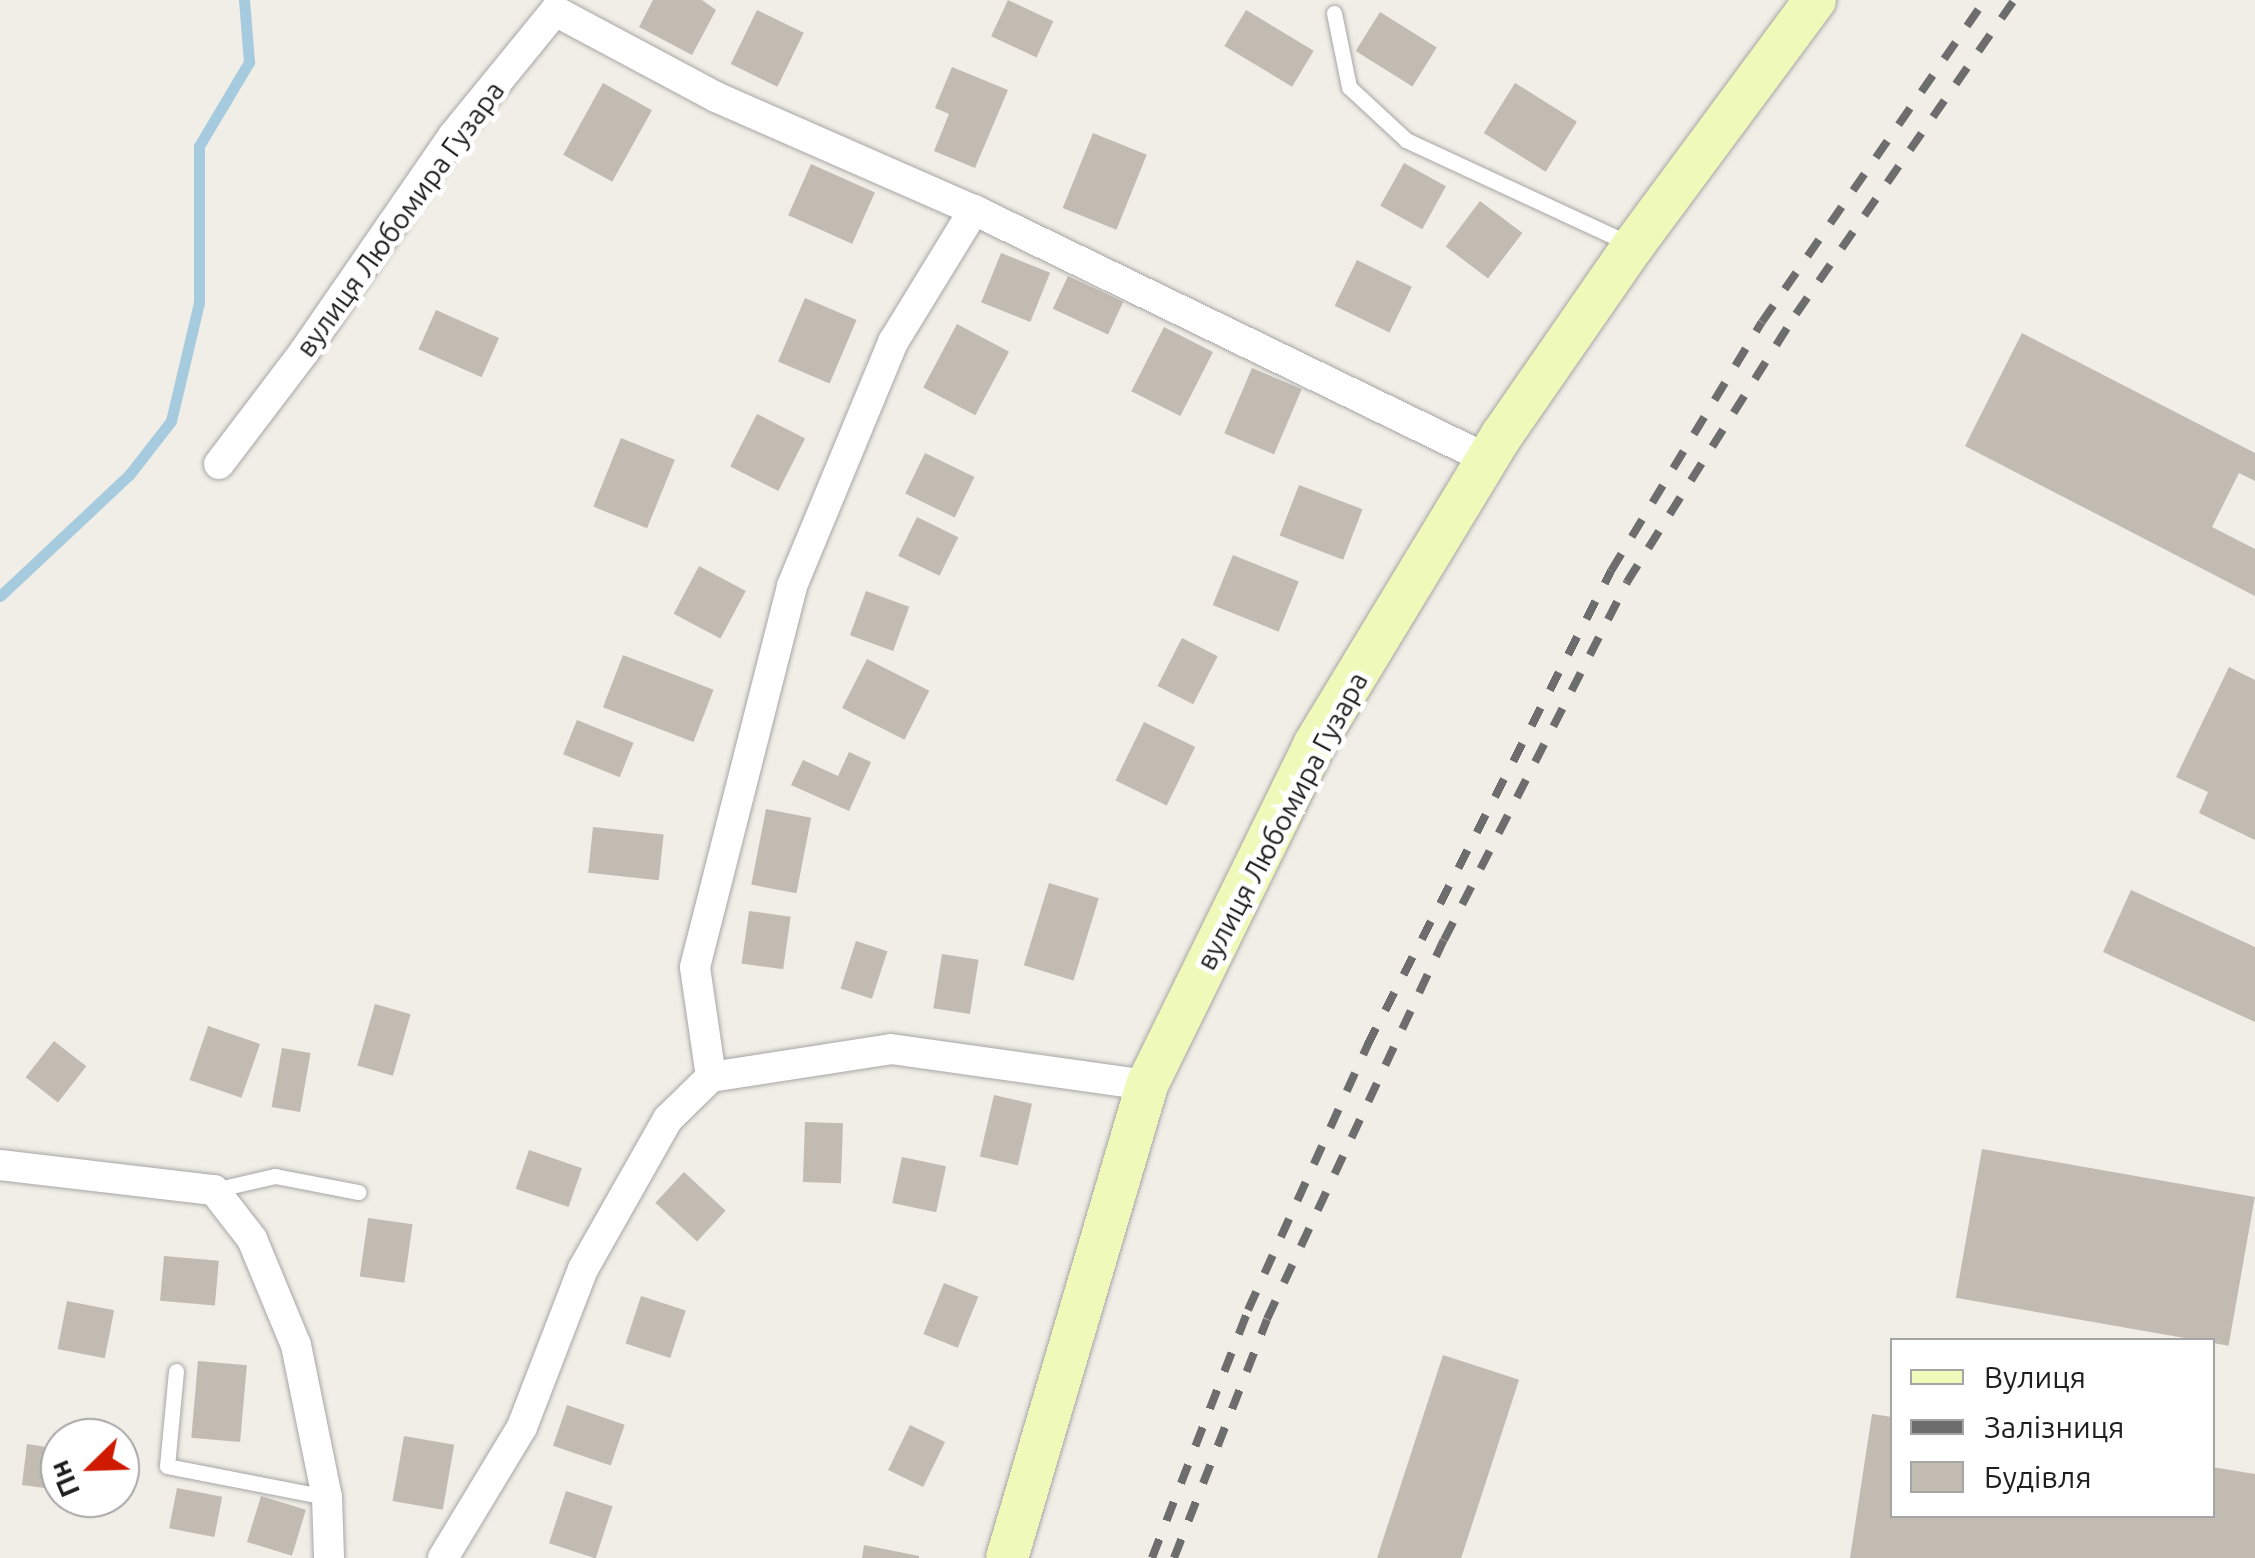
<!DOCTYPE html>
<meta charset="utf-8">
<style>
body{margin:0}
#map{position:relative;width:2255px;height:1558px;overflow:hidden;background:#f0eee6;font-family:Ubuntu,sans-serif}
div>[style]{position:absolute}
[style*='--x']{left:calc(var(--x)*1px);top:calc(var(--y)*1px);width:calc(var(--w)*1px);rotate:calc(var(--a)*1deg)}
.stream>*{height:11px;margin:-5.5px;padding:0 5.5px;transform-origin:5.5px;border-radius:5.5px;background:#a6cade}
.building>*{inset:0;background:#c1bbb2;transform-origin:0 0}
.roads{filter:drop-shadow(0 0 2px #a6a6a6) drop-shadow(0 0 2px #a6a6a6)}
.service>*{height:15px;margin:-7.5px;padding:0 7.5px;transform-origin:7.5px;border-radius:7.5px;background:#fff}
.minor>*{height:30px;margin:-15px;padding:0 15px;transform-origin:15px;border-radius:15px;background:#fff}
.secondary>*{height:42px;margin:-21px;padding:0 21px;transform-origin:21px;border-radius:21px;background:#effaba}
.rail>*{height:8px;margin-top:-4px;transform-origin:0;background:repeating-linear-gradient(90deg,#6d6d6d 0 20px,transparent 0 40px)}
span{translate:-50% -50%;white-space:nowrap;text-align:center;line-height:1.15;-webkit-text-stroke:10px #fff;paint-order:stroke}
.street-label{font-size:28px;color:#1f1f1f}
.legend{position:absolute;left:1890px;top:1338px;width:325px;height:180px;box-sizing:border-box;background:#fff;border:2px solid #a5a5a5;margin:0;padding:12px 18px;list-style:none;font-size:30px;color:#1f1f1f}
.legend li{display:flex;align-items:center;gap:20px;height:50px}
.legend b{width:50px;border:2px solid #a5a5a5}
.north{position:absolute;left:40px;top:1418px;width:100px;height:100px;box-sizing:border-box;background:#fff;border:2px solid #a5a5a5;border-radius:50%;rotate:247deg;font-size:28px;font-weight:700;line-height:40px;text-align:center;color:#1f1f1f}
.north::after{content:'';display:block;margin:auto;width:35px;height:45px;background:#cf1a00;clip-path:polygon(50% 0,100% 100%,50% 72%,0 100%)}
</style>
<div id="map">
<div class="stream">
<i style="--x:0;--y:596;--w:177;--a:-43.2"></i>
<i style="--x:129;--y:475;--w:68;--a:-52.1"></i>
<i style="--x:171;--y:421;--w:121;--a:-76.7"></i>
<i style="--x:199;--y:303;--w:157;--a:-90"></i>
<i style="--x:199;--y:146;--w:98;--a:-59.2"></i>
<i style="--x:249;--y:62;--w:62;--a:-94.6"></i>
</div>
<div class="building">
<i style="clip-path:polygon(653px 0,702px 0,716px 10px,692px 55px,639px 27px)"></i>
<i style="left:1008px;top:0;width:50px;height:40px;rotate:25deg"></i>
<i style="left:757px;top:10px;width:52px;height:60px;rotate:26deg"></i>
<i style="left:1246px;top:10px;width:79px;height:42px;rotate:31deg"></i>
<i style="left:1380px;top:12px;width:67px;height:46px;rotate:32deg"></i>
<i style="clip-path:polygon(952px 67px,1008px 90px,975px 168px,934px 151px,949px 114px,935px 108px)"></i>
<i style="left:603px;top:83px;width:56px;height:82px;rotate:29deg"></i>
<i style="left:1515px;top:83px;width:73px;height:59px;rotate:32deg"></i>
<i style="left:1093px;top:133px;width:58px;height:81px;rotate:22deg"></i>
<i style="left:1404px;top:163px;width:48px;height:49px;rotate:29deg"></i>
<i style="left:811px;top:164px;width:70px;height:56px;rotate:24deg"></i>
<i style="left:1480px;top:201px;width:53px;height:57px;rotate:37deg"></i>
<i style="left:1001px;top:253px;width:53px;height:53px;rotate:22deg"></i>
<i style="left:1357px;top:260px;width:61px;height:51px;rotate:26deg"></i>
<i style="left:1068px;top:276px;width:61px;height:36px;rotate:25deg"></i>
<i style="left:805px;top:298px;width:56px;height:69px;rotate:23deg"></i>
<i style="left:436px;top:310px;width:69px;height:43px;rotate:24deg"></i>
<i style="left:957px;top:324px;width:59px;height:72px;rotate:28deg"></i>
<i style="left:1164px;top:327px;width:55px;height:72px;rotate:27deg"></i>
<i style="clip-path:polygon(2022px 333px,2255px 453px,2255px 481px,2239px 473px,2212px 527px,2255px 549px,2255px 596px,1965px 446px)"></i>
<i style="left:1252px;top:368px;width:54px;height:71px;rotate:23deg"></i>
<i style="left:757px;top:414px;width:54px;height:59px;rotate:27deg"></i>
<i style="left:621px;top:438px;width:58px;height:74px;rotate:22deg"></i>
<i style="left:925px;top:453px;width:55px;height:45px;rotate:26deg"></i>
<i style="left:1299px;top:485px;width:68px;height:54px;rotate:21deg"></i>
<i style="left:917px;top:517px;width:46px;height:43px;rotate:26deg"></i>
<i style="left:1233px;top:555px;width:71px;height:54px;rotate:22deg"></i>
<i style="left:699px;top:566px;width:53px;height:54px;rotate:28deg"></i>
<i style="left:866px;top:591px;width:46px;height:47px;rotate:20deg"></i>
<i style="left:1182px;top:638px;width:40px;height:54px;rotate:27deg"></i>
<i style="left:623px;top:655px;width:97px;height:56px;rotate:21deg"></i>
<i style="left:867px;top:659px;width:70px;height:55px;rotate:27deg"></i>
<i style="clip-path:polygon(2229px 667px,2255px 680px,2255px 840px,2199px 813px,2208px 792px,2176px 777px)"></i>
<i style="left:577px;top:720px;width:61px;height:37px;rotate:22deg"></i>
<i style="left:1144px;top:722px;width:57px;height:65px;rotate:26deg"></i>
<i style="clip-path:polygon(849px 752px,871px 762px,849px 811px,791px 785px,803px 760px,838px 776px)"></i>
<i style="left:766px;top:809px;width:46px;height:77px;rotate:11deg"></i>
<i style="left:593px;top:827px;width:71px;height:46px;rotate:6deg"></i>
<i style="left:1049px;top:883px;width:52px;height:86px;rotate:17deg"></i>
<i style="clip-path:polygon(2131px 890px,2255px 947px,2255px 1022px,2103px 952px)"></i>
<i style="left:749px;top:911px;width:42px;height:53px;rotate:8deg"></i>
<i style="left:856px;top:941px;width:33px;height:50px;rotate:18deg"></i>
<i style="left:942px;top:954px;width:37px;height:55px;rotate:9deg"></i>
<i style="left:375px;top:1004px;width:37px;height:64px;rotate:16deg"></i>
<i style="left:208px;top:1026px;width:55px;height:57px;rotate:19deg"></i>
<i style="left:54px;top:1041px;width:41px;height:46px;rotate:38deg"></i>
<i style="left:282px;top:1048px;width:29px;height:60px;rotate:10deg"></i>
<i style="left:994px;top:1095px;width:39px;height:63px;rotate:13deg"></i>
<i style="left:805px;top:1122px;width:38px;height:60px;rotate:2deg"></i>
<i style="left:1982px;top:1149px;width:277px;height:151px;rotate:10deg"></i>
<i style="left:529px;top:1150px;width:56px;height:41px;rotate:19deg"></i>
<i style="left:902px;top:1157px;width:45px;height:47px;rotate:12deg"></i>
<i style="left:684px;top:1172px;width:57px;height:42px;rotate:43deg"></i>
<i style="left:368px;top:1218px;width:45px;height:59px;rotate:8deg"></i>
<i style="left:164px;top:1256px;width:55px;height:45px;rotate:5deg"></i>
<i style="left:944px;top:1283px;width:37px;height:55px;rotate:22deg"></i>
<i style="left:641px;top:1296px;width:47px;height:50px;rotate:18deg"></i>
<i style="left:67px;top:1301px;width:48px;height:49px;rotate:11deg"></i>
<i style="left:1443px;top:1355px;width:80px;height:213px;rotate:18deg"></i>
<i style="left:198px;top:1361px;width:49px;height:77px;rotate:5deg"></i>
<i style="left:567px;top:1405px;width:61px;height:43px;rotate:19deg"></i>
<i style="clip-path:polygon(1872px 1414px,1892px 1417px,1892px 1516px,2212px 1516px,2212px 1467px,2255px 1474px,2255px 1558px,1850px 1558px)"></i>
<i style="left:910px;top:1425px;width:39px;height:50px;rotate:26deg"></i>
<i style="left:404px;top:1436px;width:51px;height:66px;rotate:10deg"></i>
<i style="clip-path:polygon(27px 1444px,60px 1449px,60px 1490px,22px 1485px)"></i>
<i style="left:177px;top:1488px;width:46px;height:41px;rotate:11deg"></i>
<i style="left:566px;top:1491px;width:49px;height:55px;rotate:18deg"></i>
<i style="left:261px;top:1496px;width:47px;height:48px;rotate:17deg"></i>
<i style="clip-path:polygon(864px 1545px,919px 1556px,919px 1558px,862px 1558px)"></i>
</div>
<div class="roads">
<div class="service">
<i style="--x:1334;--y:13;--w:76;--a:78.5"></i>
<i style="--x:1349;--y:87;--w:78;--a:42.9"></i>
<i style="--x:1406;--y:140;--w:247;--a:24.9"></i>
<i style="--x:214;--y:1190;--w:63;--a:-12.9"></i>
<i style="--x:275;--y:1176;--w:85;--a:10.9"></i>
<i style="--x:176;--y:1371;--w:95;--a:95.4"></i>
<i style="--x:167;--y:1466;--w:163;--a:11"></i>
</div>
<div class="minor">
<i style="--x:219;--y:464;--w:141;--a:-52.8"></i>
<i style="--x:304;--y:352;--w:262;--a:-55.4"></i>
<i style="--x:453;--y:136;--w:161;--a:-50.8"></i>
<i style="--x:555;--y:11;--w:183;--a:28.1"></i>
<i style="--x:716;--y:97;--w:282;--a:23.7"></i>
<i style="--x:974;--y:210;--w:570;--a:25.89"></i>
<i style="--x:711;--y:1077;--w:111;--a:-98.3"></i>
<i style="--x:695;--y:967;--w:393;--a:-75.7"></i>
<i style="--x:792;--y:586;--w:264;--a:-67.5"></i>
<i style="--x:893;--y:342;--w:155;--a:-58.5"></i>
<i style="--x:0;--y:1165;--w:215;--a:6.7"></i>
<i style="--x:214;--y:1190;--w:62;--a:52.2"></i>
<i style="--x:252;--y:1239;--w:115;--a:67.5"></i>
<i style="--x:296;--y:1345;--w:155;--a:78.5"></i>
<i style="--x:327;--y:1497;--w:61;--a:88.1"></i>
<i style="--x:443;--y:1558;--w:153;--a:-58.9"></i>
<i style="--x:522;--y:1427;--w:169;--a:-68.9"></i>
<i style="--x:583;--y:1269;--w:172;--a:-60.5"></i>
<i style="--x:668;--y:1119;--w:60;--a:-44.3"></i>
<i style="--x:711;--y:1077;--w:182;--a:-8.8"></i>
<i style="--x:891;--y:1049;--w:259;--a:8"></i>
</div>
<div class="secondary">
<i style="--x:1007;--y:1558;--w:493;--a:-73.5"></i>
<i style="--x:1147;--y:1085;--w:379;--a:-63.8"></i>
<i style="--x:1314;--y:745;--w:363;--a:-58.8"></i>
<i style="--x:1502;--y:435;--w:230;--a:-55.3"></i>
<i style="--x:1633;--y:246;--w:306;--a:-53.5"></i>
</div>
</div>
<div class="rail">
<i style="--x:1152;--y:1558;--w:266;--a:-68.8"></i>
<i style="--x:1248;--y:1310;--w:290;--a:-65.7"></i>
<i style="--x:1367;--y:1046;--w:534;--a:-62.81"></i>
<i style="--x:1611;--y:571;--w:291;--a:-58.8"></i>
<i style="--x:1762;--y:322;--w:392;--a:-55.3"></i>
<i style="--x:1174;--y:1558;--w:256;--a:-68.7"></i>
<i style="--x:1267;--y:1319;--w:418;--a:-65"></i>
<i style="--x:1444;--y:940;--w:402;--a:-62.9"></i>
<i style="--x:1627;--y:582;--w:317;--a:-57.8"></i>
<i style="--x:1796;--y:314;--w:382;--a:-55.2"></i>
</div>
<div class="street-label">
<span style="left:400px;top:219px;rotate:-54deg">вулиця Любомира Гузара</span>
<span style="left:1282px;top:821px;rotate:-62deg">вулиця Любомира Гузара</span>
</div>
<ul class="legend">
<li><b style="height:12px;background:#effaba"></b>Вулиця</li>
<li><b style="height:12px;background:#6d6d6d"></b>Залізниця</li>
<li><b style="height:28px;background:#c1bbb2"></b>Будівля</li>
</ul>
<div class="north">Пн</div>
</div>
